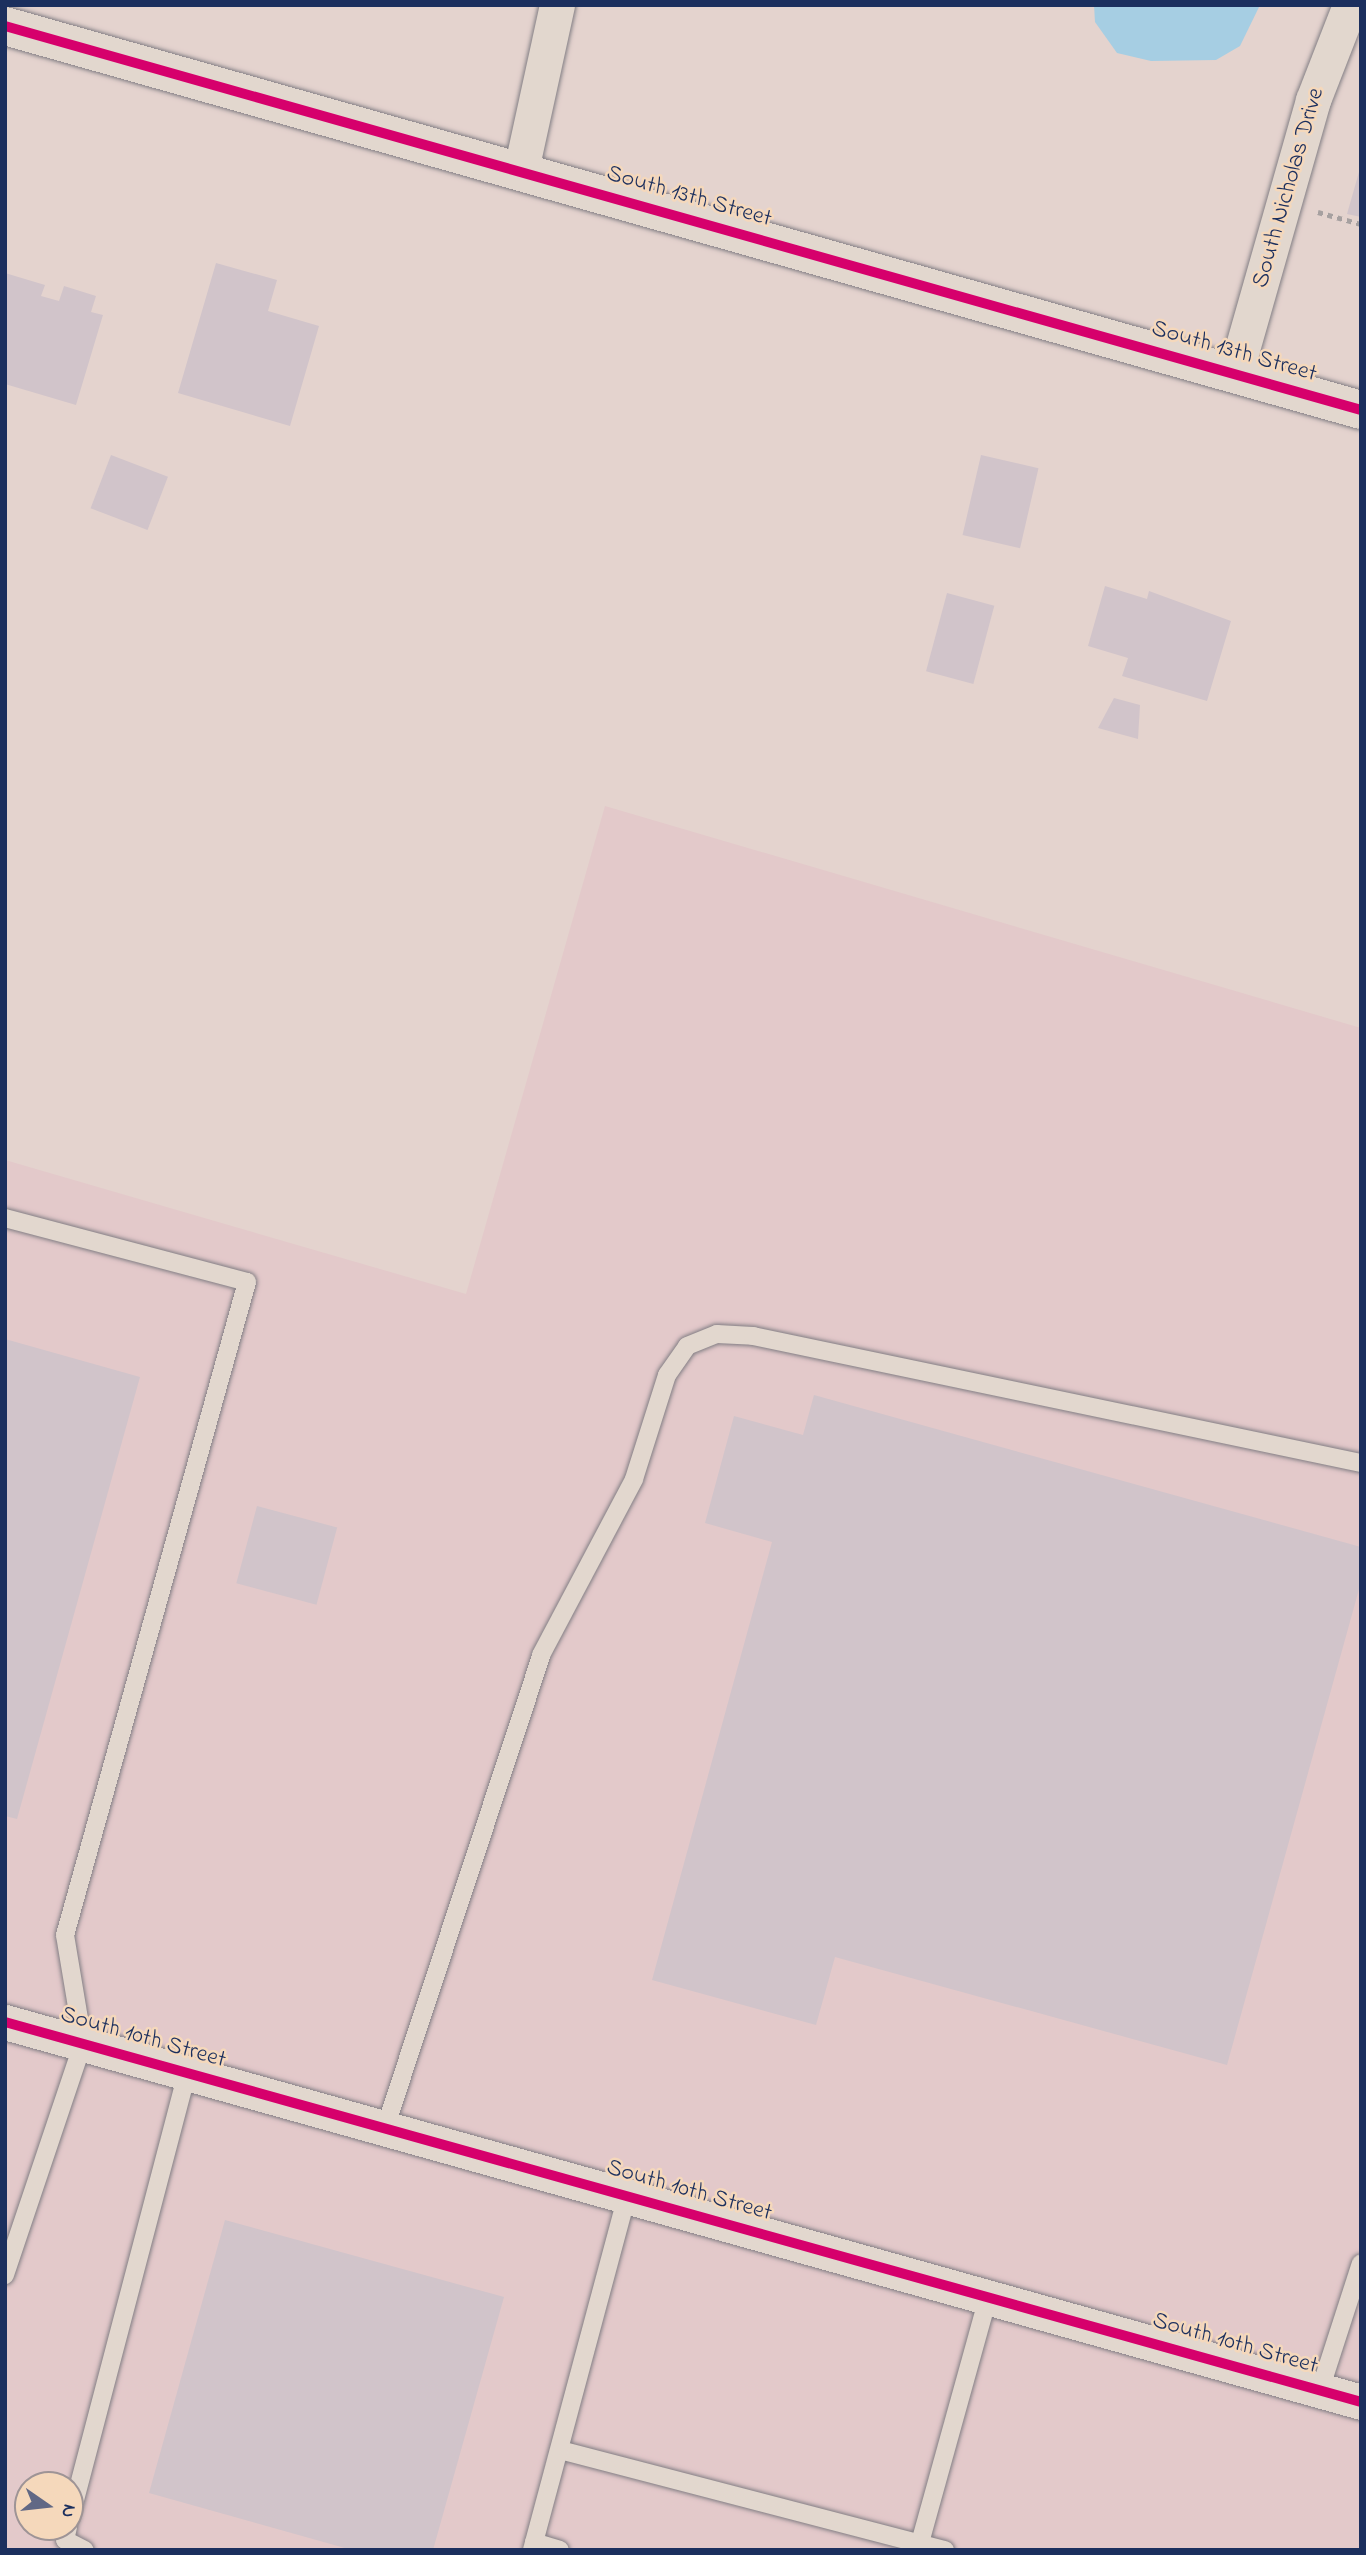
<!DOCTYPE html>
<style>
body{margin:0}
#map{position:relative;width:1366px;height:2555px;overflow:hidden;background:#e4d3ce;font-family:"Indie Flower",sans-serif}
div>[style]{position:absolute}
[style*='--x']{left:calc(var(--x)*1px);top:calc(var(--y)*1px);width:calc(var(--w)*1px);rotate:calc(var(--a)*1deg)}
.built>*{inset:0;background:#e3c9ca}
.water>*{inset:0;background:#a6cee3}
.building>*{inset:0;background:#d1c4ca;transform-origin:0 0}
.path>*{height:4.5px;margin-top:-2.25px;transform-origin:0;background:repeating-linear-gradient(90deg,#a6a0a0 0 5px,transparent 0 10px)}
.roads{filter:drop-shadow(0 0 2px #827e84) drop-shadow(0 0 2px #827e84)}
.service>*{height:18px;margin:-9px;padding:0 9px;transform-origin:9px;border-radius:9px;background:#e2d7ce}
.minor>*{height:35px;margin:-17.5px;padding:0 17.5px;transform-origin:17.5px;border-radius:17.5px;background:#e2d7ce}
.tertiary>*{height:38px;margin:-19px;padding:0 19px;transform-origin:19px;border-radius:19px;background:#e2d7ce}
.cycleway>*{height:10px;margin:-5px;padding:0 5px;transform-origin:5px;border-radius:5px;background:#d6006c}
span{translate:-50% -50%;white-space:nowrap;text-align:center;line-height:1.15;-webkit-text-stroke:5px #f5d8bb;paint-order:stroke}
.street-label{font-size:24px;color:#1b2f5e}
.frame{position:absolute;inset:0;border:7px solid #1b2f5e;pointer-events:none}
.north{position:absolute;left:14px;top:2471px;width:70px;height:70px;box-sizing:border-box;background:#f5d8bb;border:2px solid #9e9496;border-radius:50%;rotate:104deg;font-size:19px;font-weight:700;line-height:28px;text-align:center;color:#1b2f5e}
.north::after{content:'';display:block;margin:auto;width:24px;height:32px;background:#616885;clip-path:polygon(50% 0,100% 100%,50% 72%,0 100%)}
</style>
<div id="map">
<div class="built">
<i style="clip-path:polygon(evenodd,605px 806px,1361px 1028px,1361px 2550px,5px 2550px,5px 1160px,466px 1294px,605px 806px,28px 2485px,70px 2485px,70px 2527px,28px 2527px,28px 2485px)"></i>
</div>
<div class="water">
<i style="clip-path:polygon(1094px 5px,1260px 5px,1240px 46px,1216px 60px,1151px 61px,1117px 53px,1095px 22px)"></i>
</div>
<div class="building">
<i style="clip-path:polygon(1361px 165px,1361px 217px,1347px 214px)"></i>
<i style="clip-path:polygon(216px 263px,277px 280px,268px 311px,319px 326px,290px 426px,178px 393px)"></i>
<i style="clip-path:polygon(5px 273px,45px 285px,41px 296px,59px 301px,64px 286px,96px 296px,91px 312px,103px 315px,76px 405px,5px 384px)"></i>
<i style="left:111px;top:455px;width:61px;height:57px;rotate:21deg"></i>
<i style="left:981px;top:455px;width:59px;height:82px;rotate:13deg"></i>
<i style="clip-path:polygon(1105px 586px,1147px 599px,1149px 591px,1231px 621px,1207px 701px,1122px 676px,1128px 658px,1088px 646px)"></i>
<i style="left:947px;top:593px;width:49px;height:81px;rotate:15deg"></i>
<i style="clip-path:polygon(1114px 698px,1140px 705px,1138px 739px,1098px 728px)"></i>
<i style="clip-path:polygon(5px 1339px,140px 1377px,17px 1819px,5px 1816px)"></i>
<i style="clip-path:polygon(814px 1395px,1361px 1547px,1361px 1582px,1227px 2065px,835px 1957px,816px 2025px,652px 1980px,772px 1542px,705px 1523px,734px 1416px,803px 1435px)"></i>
<i style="left:257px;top:1506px;width:83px;height:80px;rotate:15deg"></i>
<i style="clip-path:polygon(225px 2220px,504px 2297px,433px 2550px,352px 2550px,149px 2493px)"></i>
</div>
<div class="path">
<i style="--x:1318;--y:212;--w:45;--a:15.6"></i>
</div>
<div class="roads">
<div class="service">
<i style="--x:5;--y:1218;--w:250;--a:14.8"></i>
<i style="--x:247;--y:1282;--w:678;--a:105.57"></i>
<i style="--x:65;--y:1935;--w:109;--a:80.5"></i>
<i style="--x:83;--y:2043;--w:245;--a:108.6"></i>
<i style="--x:385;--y:2128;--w:498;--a:-71.7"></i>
<i style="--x:541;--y:1655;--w:199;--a:-62.1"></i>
<i style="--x:634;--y:1479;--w:109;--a:-72.4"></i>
<i style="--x:667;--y:1375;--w:35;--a:-55"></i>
<i style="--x:687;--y:1346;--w:32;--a:-22"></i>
<i style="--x:717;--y:1334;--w:36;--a:3"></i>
<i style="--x:753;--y:1336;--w:621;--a:11.8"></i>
<i style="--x:1320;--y:2390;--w:133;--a:-72.1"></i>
<i style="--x:560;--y:2450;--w:398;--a:14.6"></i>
<i style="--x:70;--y:2519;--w:462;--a:-75.3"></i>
<i style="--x:68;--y:2527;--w:13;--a:103"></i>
<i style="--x:65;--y:2540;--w:22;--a:27"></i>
<i style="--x:534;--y:2542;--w:27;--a:17"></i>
<i style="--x:532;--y:2550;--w:367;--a:-75"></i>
<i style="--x:918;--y:2550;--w:263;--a:-74.5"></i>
</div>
<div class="minor">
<i style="--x:521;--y:170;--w:169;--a:-77.7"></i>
<i style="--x:1235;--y:374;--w:285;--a:-74.1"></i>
<i style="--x:1313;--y:100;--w:102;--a:-68.7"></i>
<i style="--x:5;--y:2022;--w:1408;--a:15.65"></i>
</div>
<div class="tertiary">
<i style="--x:5;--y:26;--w:1409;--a:15.81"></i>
</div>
</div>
<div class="cycleway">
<i style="--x:5;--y:26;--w:1409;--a:15.81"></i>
<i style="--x:5;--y:2022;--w:1408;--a:15.65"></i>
</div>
<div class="street-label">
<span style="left:1289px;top:188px;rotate:-74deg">South Nicholas Drive</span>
<span style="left:689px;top:197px;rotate:16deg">South 13th Street</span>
<span style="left:1234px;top:352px;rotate:16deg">South 13th Street</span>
<span style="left:143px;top:2038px;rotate:16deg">South 10th Street</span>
<span style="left:689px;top:2191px;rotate:16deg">South 10th Street</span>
<span style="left:1235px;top:2344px;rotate:16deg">South 10th Street</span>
</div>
<div class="frame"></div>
<div class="north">N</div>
</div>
